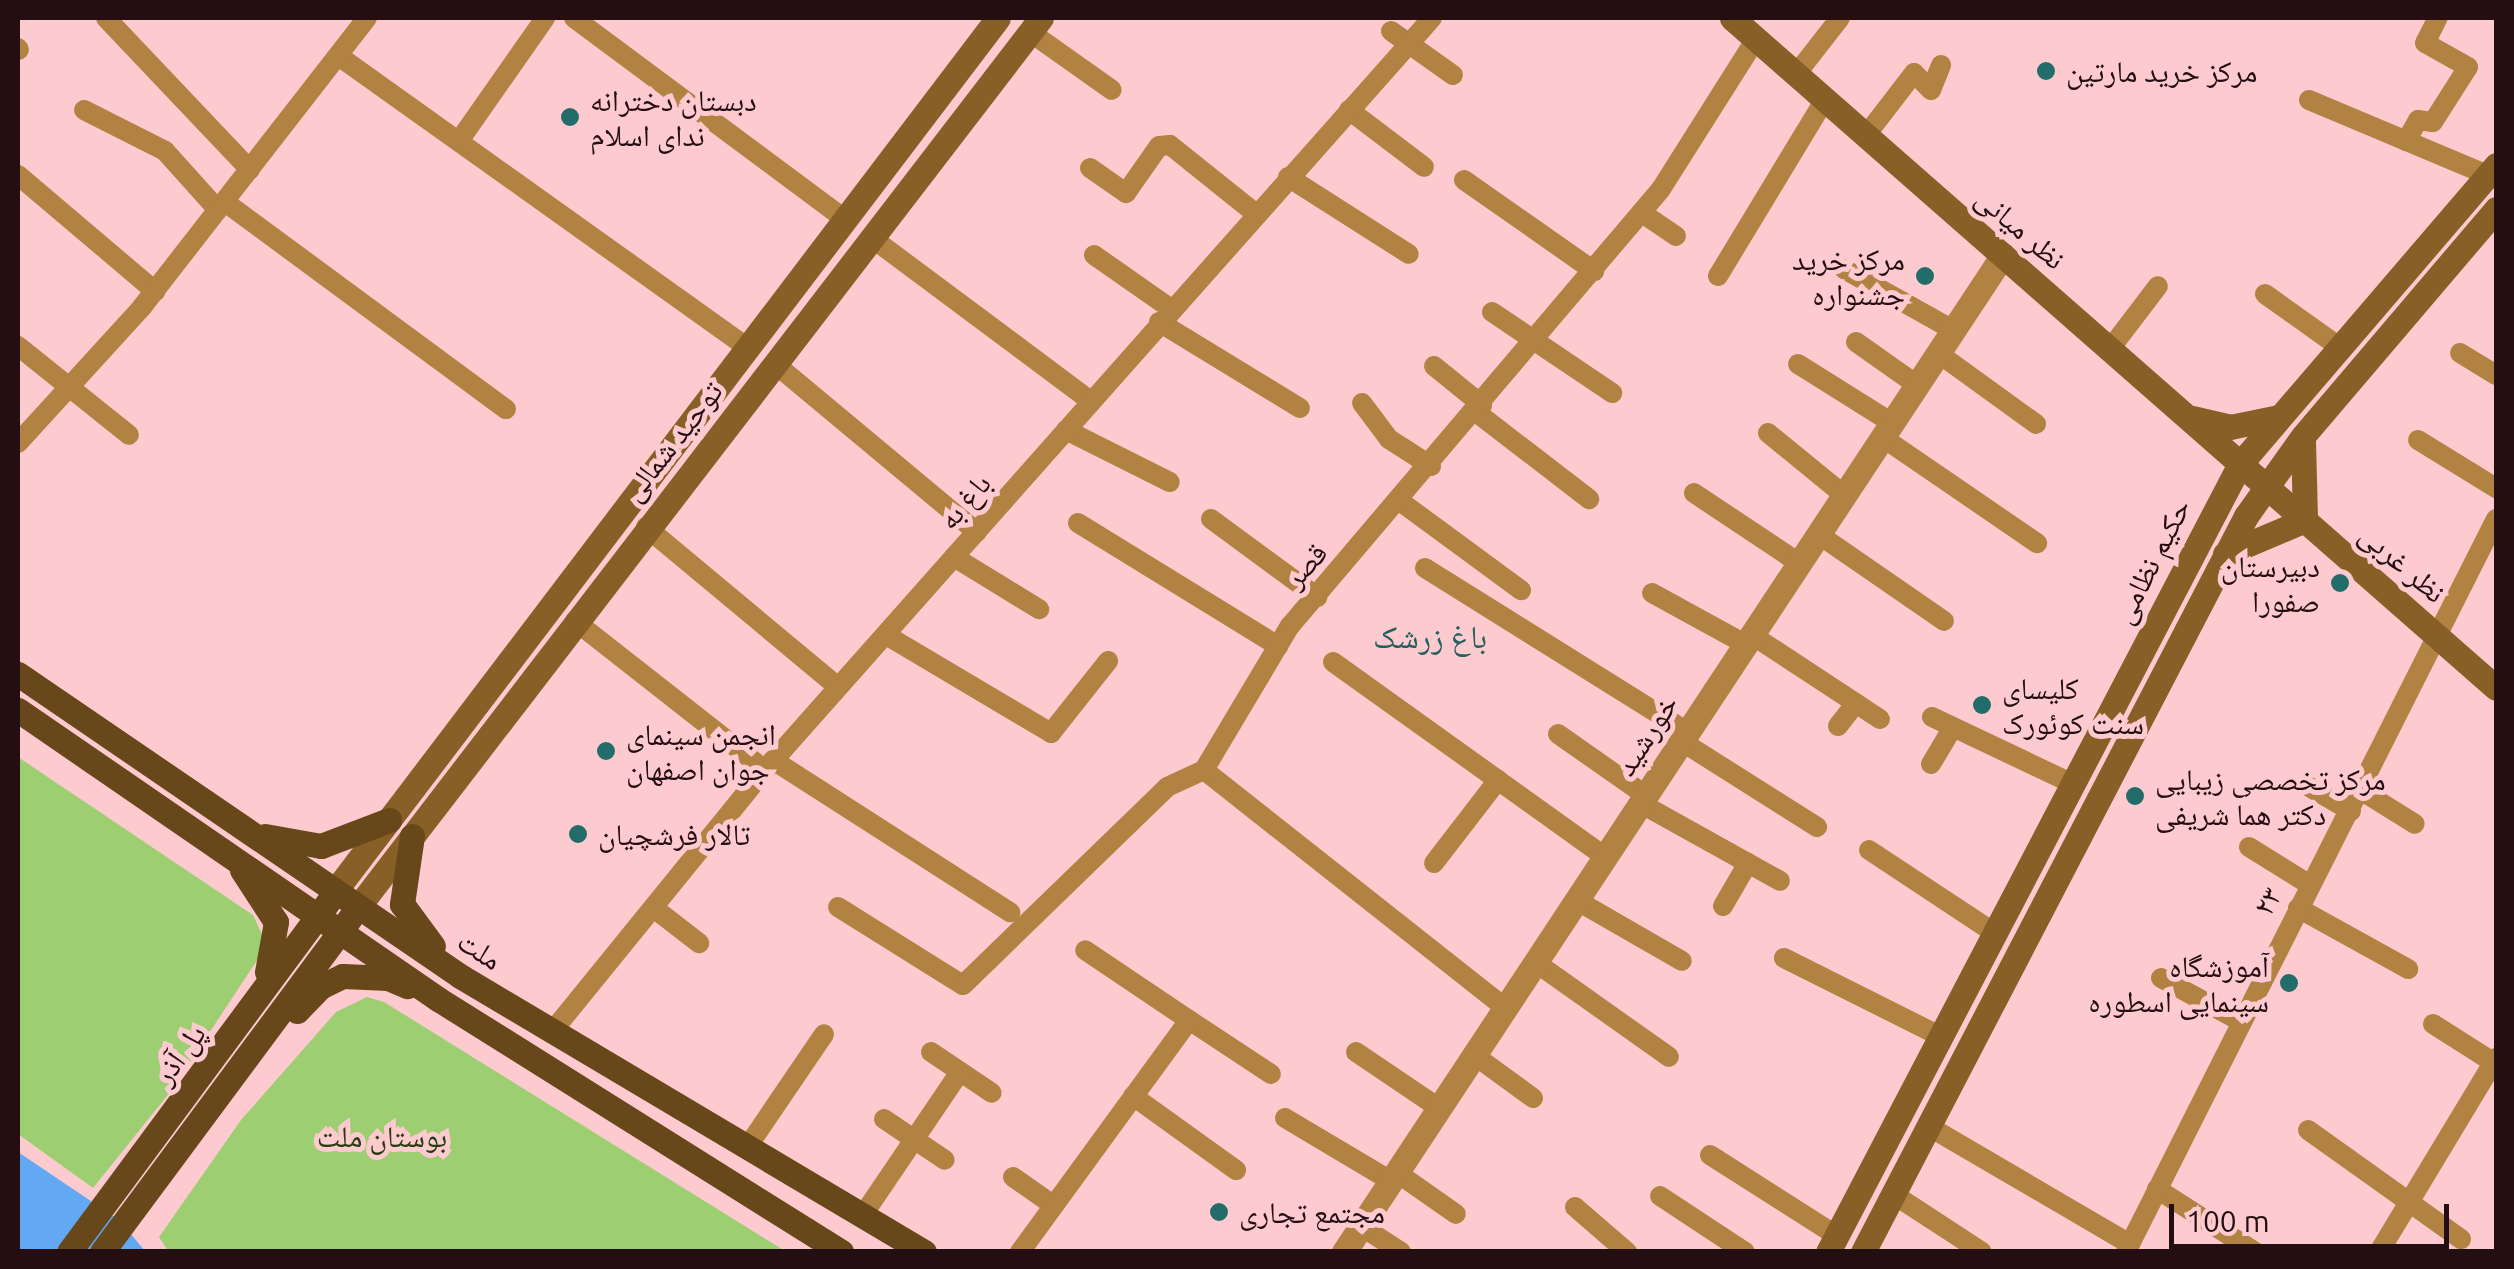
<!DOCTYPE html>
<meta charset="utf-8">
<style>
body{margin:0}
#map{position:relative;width:2514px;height:1269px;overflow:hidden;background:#fdcacf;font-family:Ubuntu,"Noto Naskh Arabic",sans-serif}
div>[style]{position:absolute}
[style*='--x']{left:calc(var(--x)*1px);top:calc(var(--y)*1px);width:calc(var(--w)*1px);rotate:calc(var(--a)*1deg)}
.green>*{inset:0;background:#9dce72}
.water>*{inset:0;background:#63a8f2}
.minor>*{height:20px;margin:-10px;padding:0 10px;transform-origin:10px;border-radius:10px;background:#b28243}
.tertiary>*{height:25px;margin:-12.5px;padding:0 12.5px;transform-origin:12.5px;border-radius:12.5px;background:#b28243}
.secondary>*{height:25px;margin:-12.5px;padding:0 12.5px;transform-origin:12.5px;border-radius:12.5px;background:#885f26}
.primary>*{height:25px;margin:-12.5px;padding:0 12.5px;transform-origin:12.5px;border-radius:12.5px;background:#68471a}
.dots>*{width:28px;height:28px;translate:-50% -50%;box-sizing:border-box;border:5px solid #fdcacf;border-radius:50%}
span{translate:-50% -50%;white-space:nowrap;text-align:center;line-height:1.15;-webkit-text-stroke:10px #fdcacf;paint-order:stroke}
.poi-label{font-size:30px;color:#240e12}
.left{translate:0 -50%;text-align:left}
.right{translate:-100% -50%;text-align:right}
.street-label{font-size:30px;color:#240e12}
.park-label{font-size:30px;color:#263d0e}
.neighbourhood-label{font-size:32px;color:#26605e}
.frame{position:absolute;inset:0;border:20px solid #240e12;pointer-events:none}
.scale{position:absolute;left:2169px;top:1204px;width:280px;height:45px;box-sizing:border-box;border:5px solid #240e12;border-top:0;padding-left:12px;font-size:30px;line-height:35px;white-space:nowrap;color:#240e12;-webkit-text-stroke:8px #fdcacf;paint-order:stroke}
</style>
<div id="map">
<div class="green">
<i style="clip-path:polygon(18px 757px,253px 915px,267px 945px,171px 1091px,93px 1188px,18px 1134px)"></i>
<i style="clip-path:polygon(367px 997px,384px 1002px,785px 1251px,168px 1251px,159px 1237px,241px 1120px,336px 1012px)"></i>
</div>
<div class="water">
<i style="clip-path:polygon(18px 1152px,119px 1220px,145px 1251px,18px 1251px)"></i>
</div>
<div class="minor">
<i style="--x:106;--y:18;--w:209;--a:46.5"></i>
<i style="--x:574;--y:18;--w:337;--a:36.6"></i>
<i style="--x:1391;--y:31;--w:76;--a:35.4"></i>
<i style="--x:1030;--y:32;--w:100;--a:35.3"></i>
<i style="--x:18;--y:48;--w:2;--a:63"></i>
<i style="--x:340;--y:57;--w:500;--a:35.5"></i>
<i style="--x:1797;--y:73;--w:70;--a:-52"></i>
<i style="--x:2309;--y:100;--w:193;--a:22.8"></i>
<i style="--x:84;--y:110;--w:91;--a:26.8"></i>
<i style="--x:165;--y:151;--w:79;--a:48.1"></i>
<i style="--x:1349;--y:110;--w:94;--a:37.2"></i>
<i style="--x:1867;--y:134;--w:77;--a:-52.4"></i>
<i style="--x:1914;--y:73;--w:24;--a:45"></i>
<i style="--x:1931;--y:90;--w:27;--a:-68"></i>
<i style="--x:459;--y:141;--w:150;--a:-55"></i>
<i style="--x:2406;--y:141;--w:24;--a:-60"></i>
<i style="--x:2418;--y:120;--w:15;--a:8"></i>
<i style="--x:2433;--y:122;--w:65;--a:-57.5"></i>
<i style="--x:2468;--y:67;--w:49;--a:-150.8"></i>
<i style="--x:2425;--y:43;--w:28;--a:-63"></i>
<i style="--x:1090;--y:168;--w:44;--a:34.8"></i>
<i style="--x:1126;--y:193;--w:57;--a:-54.9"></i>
<i style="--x:1159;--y:146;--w:11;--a:-5"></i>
<i style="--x:1170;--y:145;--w:109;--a:38.7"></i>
<i style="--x:18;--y:175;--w:180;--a:40.3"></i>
<i style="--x:1288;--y:177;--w:143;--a:32.5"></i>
<i style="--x:1464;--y:180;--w:159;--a:35"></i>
<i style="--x:225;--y:202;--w:349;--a:36.4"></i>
<i style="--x:1642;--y:213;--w:41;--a:34.1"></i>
<i style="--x:872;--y:238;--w:273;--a:36.7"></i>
<i style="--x:1094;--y:255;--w:94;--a:35"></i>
<i style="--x:1844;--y:269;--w:125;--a:29.2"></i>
<i style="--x:1718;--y:276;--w:208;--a:-58.8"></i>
<i style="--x:2265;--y:294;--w:90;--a:35.5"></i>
<i style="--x:1492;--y:312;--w:145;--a:34"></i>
<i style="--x:1159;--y:322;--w:165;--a:31.4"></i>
<i style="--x:1856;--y:342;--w:75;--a:35.2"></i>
<i style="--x:18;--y:346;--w:142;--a:38.7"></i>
<i style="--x:2110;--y:349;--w:79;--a:-52.7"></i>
<i style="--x:1938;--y:353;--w:121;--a:35.9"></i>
<i style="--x:2460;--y:353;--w:42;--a:31.4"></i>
<i style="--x:774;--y:363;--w:264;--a:39.8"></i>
<i style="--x:1798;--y:364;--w:111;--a:32.1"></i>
<i style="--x:1434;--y:366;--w:62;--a:39.1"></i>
<i style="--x:1362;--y:403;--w:45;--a:53.1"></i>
<i style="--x:1389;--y:439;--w:50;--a:32.7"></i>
<i style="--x:1476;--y:412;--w:143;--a:37.6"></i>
<i style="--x:1066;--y:430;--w:116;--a:26.6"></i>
<i style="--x:1768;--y:433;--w:98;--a:39.2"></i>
<i style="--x:1882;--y:437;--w:188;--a:34.4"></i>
<i style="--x:2418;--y:440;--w:92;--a:31.6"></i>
<i style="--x:18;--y:443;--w:184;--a:-47.6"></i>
<i style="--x:142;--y:307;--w:366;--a:-52.1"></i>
<i style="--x:1694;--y:493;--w:126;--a:33.7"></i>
<i style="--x:1401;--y:502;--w:149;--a:36.3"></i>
<i style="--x:1211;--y:519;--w:132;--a:36.3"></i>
<i style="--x:1078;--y:523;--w:235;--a:31.6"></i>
<i style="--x:646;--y:527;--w:250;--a:39.8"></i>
<i style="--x:1818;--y:534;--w:153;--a:34.6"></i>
<i style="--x:954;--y:557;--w:100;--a:31.5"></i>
<i style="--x:1425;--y:568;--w:309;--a:32"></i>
<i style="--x:1652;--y:593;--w:106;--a:28.7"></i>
<i style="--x:575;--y:621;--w:241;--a:38.1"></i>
<i style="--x:886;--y:635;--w:192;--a:30.7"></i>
<i style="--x:1051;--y:733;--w:92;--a:-51.6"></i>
<i style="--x:1752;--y:635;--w:153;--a:33.3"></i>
<i style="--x:1333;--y:662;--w:335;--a:35.6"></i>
<i style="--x:1932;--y:717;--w:158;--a:25.4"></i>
<i style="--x:1838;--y:726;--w:29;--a:-52"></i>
<i style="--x:1558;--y:734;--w:106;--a:35"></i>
<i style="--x:1681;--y:741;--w:161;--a:32.3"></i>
<i style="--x:773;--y:760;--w:282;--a:32.7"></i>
<i style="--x:1931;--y:764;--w:43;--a:-59.3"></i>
<i style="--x:1204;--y:770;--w:384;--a:38.3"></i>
<i style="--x:2306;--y:785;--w:52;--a:30"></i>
<i style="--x:2362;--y:791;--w:62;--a:31.9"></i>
<i style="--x:1640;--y:803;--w:160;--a:29.1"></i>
<i style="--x:2249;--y:847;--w:72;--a:31.9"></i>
<i style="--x:1869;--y:850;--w:152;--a:33.5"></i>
<i style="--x:1434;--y:863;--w:105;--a:-52.4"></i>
<i style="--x:1576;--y:900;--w:122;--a:29.9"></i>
<i style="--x:1723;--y:906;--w:50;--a:-59.8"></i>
<i style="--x:838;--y:907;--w:147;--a:32"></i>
<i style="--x:963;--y:985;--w:284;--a:-44.1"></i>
<i style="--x:1167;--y:787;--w:41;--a:-24.7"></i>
<i style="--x:1204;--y:770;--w:168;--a:-59.2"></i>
<i style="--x:1290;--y:626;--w:573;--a:-49.67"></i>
<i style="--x:1661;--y:189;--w:178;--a:-57.7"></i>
<i style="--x:2298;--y:908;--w:126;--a:29"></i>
<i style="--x:655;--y:909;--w:56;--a:37.7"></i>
<i style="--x:1784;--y:958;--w:177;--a:26.6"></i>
<i style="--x:1535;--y:962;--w:164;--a:35.3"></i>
<i style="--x:2161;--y:978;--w:90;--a:28.6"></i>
<i style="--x:1189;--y:1020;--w:98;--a:33.4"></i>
<i style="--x:2433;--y:1024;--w:75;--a:32.4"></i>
<i style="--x:551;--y:1033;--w:339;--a:-50.9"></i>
<i style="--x:765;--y:770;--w:1005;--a:-48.43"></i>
<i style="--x:931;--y:1052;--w:73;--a:33.9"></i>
<i style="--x:1356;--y:1052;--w:100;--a:34"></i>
<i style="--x:1474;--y:1055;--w:73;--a:36.1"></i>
<i style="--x:1133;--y:1096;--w:127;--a:35.7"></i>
<i style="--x:1285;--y:1118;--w:123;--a:30.7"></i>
<i style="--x:884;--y:1119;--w:73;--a:33.9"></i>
<i style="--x:1928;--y:1126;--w:234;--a:30.3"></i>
<i style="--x:2308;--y:1130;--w:188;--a:35.5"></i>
<i style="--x:748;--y:1146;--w:135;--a:-55.8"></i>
<i style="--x:1710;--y:1155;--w:151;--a:32.5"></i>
<i style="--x:1396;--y:1172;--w:73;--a:35"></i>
<i style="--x:1013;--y:1177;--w:49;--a:35"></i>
<i style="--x:2157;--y:1189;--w:117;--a:32.7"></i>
<i style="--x:1893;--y:1194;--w:106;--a:33.1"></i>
<i style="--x:1660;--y:1196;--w:102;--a:33.4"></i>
<i style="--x:1575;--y:1207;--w:69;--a:40.9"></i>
<i style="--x:863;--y:1215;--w:173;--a:-55.9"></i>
<i style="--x:1361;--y:1226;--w:48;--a:33"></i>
<i style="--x:1020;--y:1252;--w:287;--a:-53.9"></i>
<i style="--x:1189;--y:1020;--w:125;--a:-146.1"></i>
<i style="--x:2126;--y:1252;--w:821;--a:-63.22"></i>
<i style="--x:2379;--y:1252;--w:227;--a:-58.9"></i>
</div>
<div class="tertiary">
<i style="--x:1344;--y:1252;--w:1195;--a:-56.54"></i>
</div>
<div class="secondary">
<i style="--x:1732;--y:18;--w:1016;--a:41.25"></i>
<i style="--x:2192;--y:418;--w:39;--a:13"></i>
<i style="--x:2230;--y:427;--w:50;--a:-11.5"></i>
<i style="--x:2303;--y:441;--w:79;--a:88.5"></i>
<i style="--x:2225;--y:554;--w:87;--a:-23"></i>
<i style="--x:335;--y:891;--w:1096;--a:-52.79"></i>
<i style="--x:358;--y:907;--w:1121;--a:-52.47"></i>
<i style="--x:1828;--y:1252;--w:889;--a:-62.4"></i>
<i style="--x:2240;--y:464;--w:394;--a:-49.4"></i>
<i style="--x:1863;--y:1252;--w:830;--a:-62.51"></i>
<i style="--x:2246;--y:516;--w:98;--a:-54.5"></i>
<i style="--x:2303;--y:436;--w:298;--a:-49.6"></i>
</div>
<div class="primary">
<i style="--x:18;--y:674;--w:535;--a:34.34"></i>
<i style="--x:460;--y:976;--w:540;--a:30.75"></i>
<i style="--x:18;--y:710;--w:510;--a:34.53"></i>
<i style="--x:438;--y:999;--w:476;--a:32.1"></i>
<i style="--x:265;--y:836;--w:57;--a:10.1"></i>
<i style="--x:321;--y:846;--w:73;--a:-20.9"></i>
<i style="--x:412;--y:836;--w:69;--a:98.4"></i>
<i style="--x:402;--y:904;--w:52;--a:53.6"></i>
<i style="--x:242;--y:870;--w:62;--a:56.8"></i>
<i style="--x:276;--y:922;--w:51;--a:100.2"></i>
<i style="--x:297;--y:1011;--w:33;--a:-46"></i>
<i style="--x:320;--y:987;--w:25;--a:-26"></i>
<i style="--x:343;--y:976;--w:45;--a:2.5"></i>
<i style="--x:388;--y:978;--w:21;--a:23"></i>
<i style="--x:69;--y:1252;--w:435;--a:-53.5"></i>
<i style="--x:102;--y:1252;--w:416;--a:-53.4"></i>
</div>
<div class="dots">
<i style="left:2046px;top:71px;background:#226d6a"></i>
<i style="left:570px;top:117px;background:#226d6a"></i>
<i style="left:1925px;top:276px;background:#226d6a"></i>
<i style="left:2340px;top:583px;background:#226d6a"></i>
<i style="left:1982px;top:705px;background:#226d6a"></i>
<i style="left:606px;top:751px;background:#226d6a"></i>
<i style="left:2135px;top:796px;background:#226d6a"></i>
<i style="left:578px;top:834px;background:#226d6a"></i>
<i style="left:2289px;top:983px;background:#226d6a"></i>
<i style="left:1219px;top:1212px;background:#226d6a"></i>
</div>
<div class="poi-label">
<span class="left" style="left:2066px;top:71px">مرکز خرید مارتین</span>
<span class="left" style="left:590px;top:117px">دبستان دخترانه<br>ندای اسلام</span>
<span class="right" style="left:1905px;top:276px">مرکز خرید<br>جشنواره</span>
<span class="right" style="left:2320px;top:583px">دبیرستان<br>صفورا</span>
<span class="left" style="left:2002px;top:705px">کلیسای<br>سنت کوئورک</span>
<span class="left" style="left:626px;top:751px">انجمن سینمای<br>جوان اصفهان</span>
<span class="left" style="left:2155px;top:796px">مرکز تخصصی زیبایی<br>دکتر هما شریفی</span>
<span class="left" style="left:598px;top:834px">تالار فرشچیان</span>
<span class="right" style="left:2269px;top:983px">آموزشگاه<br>سینمایی اسطوره</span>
<span class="left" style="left:1239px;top:1212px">مجتمع تجاری</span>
</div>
<div class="street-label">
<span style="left:2021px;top:228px;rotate:41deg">نظر میانی</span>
<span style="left:672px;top:441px;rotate:-52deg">توحید شمالی</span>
<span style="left:964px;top:501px;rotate:-49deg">باغ به</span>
<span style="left:2151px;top:561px;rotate:-63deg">حکیم نظامی</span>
<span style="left:2403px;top:563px;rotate:41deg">نظر غربی</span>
<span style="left:1305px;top:565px;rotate:-48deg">قصر</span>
<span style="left:1646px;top:735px;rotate:-57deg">خورشید</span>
<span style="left:2267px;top:901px;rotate:-61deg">۲۳</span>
<span style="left:480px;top:950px;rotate:33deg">ملت</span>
<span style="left:179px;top:1054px;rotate:-54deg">پل آذر</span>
</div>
<div class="park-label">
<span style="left:382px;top:1136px">بوستان ملت</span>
</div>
<div class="neighbourhood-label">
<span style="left:1430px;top:636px">باغ زرشک</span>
</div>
<div class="frame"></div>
<div class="scale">100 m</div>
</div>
